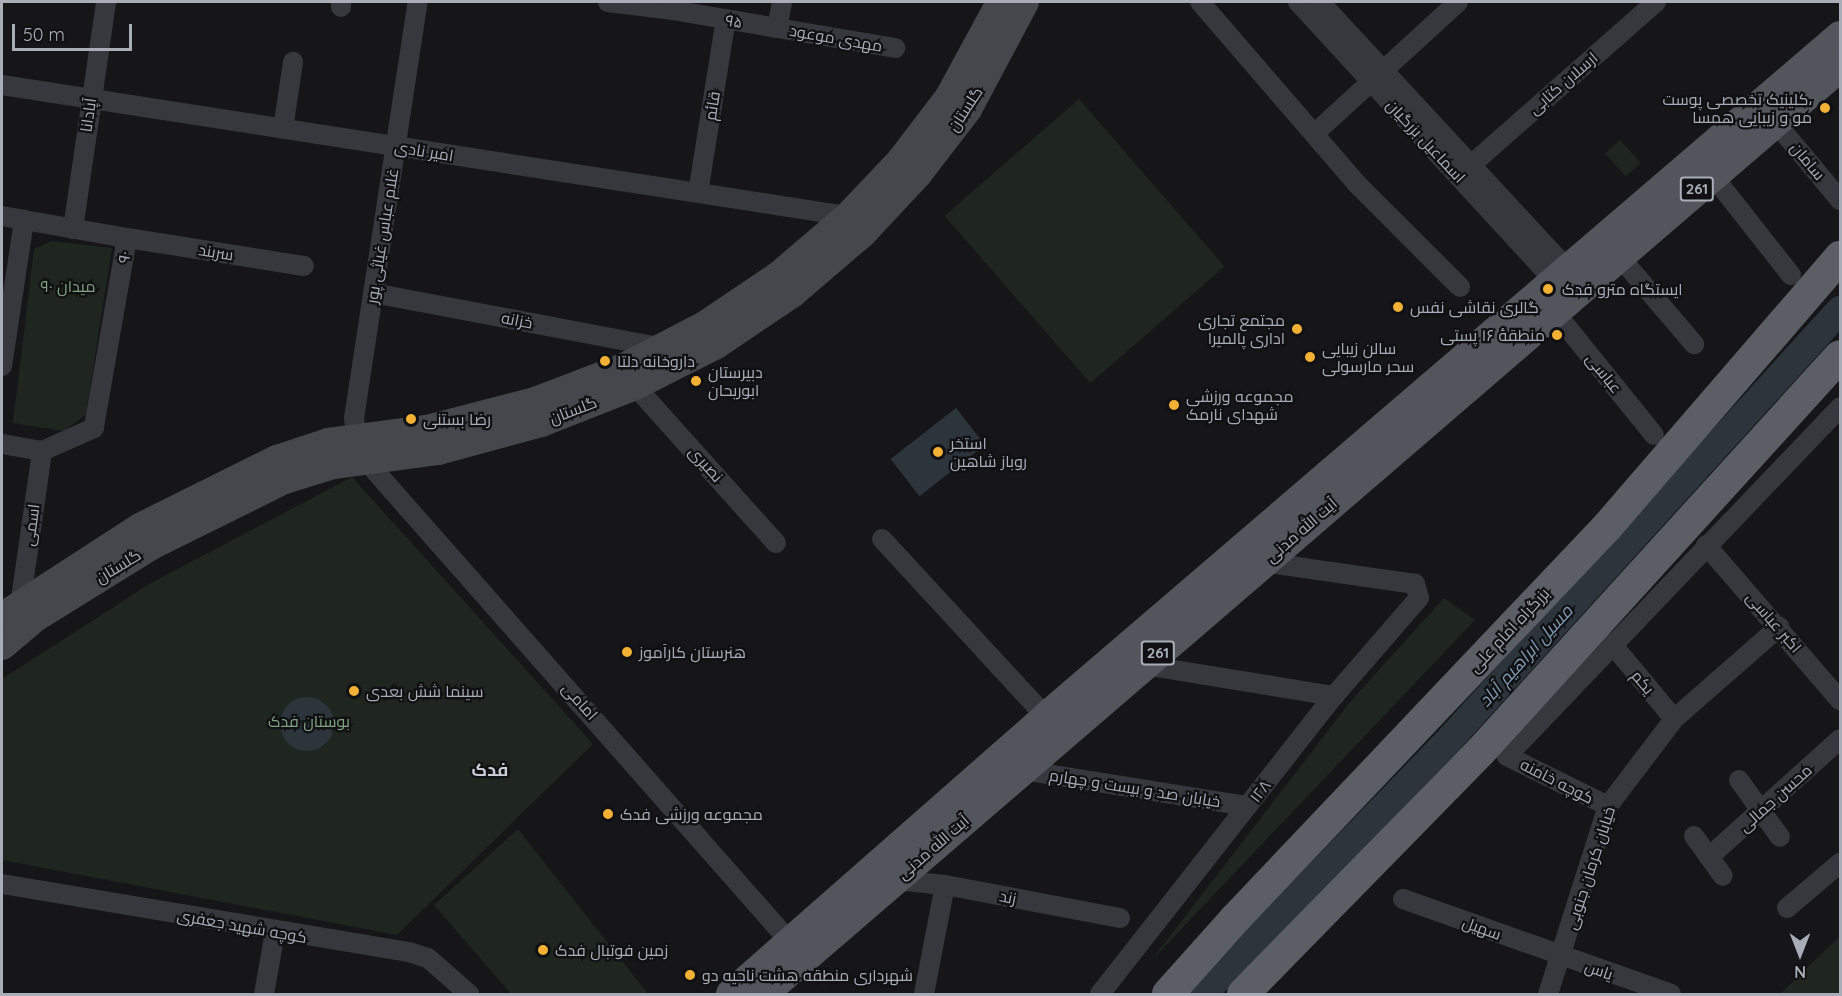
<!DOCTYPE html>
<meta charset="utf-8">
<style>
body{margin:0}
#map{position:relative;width:1842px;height:996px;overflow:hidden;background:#161618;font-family:Quicksand,Cairo,sans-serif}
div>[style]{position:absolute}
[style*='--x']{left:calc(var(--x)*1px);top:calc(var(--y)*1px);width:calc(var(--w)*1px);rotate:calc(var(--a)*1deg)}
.green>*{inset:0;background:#1e261f;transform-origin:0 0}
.water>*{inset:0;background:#2c353c;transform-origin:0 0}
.round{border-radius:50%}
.river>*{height:28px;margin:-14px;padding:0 14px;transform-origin:14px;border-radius:14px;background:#2c353c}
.minor>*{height:20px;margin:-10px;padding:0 10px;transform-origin:10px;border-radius:10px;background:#37383d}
.secondary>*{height:27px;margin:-13.5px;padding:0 13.5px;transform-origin:13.5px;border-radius:13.5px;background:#45474d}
.primary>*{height:30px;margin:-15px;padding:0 15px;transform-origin:15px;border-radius:15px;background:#53555c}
.trunk>*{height:32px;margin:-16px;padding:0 16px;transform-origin:16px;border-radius:16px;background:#5b5e65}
.dots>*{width:16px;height:16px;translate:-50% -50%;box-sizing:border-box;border:3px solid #111113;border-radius:50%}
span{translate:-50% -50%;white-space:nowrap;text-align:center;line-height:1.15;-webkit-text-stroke:4.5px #111113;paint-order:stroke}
.shield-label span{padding:2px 4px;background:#111113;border:2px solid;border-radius:4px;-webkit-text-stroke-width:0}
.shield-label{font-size:15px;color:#a8adb8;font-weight:700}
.street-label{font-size:16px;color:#a8adb8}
.poi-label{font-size:16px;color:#a8adb8}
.right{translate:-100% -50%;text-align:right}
.left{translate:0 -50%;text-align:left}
.park-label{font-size:16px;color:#7fa381}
.water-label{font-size:18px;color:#7f9bb3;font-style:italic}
.neighbourhood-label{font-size:18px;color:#c9ccd4;font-weight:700}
.frame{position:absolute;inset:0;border:3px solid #a8adb8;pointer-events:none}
.north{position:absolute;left:1770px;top:924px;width:60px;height:60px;-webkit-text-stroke:4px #111113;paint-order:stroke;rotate:180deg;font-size:16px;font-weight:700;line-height:24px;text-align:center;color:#a8adb8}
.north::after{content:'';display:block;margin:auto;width:21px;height:27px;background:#a8adb8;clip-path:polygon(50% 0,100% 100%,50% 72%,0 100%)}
.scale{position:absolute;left:12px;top:24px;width:120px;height:27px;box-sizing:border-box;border:3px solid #a8adb8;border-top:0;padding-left:8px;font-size:18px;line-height:21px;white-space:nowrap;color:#a8adb8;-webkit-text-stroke:4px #111113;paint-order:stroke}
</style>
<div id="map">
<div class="green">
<i style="left:1079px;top:99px;width:222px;height:178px;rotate:49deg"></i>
<i style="left:1620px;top:140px;width:31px;height:20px;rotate:48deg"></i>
<i style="clip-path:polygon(51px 241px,112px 248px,86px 414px,64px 431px,13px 423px,34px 249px)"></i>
<i style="clip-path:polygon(352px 477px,593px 744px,397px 935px,2px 860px,2px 679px,151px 583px)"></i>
<i style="clip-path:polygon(1444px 598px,1475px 620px,1150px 962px,1350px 702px)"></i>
<i style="clip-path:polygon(518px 829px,648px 994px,511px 994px,434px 905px)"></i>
<i style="clip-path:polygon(1840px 936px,1840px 994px,1780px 994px)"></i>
</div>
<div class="water">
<i style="left:956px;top:408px;width:47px;height:83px;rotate:52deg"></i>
<i class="round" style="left:280px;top:697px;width:54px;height:54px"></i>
</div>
<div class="river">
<i style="--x:1203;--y:994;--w:355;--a:-45.9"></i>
<i style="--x:1450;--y:739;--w:580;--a:-47.73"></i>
</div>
<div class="minor">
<i style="--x:608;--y:2;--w:64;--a:7.1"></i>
<i style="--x:674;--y:2;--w:8;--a:104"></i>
<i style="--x:672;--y:10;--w:107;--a:9.7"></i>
<i style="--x:777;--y:28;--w:26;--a:-79"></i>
<i style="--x:1200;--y:2;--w:239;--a:49.2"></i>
<i style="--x:1356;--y:183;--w:147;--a:45"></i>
<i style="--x:1298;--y:2;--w:378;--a:47.4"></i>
<i style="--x:1320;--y:2;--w:364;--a:47.2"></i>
<i style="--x:341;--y:7;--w:5;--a:-90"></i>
<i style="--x:777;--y:28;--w:120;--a:9.6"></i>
<i style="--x:2;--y:85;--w:854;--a:8.82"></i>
<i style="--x:1775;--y:122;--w:102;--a:50.2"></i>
<i style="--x:283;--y:129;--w:68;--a:-81.5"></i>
<i style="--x:1314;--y:134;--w:195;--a:-42.5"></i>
<i style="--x:1471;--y:165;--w:247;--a:-41.4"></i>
<i style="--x:1713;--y:176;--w:126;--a:51.8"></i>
<i style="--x:698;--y:193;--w:176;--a:-80.9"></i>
<i style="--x:2;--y:216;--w:22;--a:10"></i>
<i style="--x:73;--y:229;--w:229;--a:-81.7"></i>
<i style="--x:127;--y:238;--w:179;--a:9"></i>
<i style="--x:1619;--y:256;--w:116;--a:49.6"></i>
<i style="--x:373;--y:293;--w:292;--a:10.7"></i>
<i style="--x:1554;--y:311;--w:159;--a:51.1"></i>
<i style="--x:2;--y:366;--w:148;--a:-81.4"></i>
<i style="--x:24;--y:220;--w:105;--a:9.9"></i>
<i style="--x:127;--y:238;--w:193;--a:99.9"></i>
<i style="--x:94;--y:428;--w:57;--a:156.1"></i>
<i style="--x:42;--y:451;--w:41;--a:-170.1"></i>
<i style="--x:635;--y:386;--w:211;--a:48.1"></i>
<i style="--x:356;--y:436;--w:18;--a:-96"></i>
<i style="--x:354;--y:418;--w:421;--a:-81.3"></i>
<i style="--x:368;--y:463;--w:638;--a:48.62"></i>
<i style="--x:882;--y:539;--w:242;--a:47.3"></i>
<i style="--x:1706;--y:545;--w:205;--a:49.2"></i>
<i style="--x:21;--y:599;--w:149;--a:-81.9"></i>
<i style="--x:1612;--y:644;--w:97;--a:50.4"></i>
<i style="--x:1144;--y:665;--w:193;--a:9.3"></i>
<i style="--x:1022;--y:770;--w:228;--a:9.1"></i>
<i style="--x:1739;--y:780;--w:70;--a:54.3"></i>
<i style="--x:1608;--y:806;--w:113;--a:-153.7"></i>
<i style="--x:1507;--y:756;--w:482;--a:-46.3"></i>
<i style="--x:1694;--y:836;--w:49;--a:54.1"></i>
<i style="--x:1709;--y:857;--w:176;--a:-42"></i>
<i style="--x:895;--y:880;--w:50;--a:5.7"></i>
<i style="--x:945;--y:885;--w:178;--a:10.7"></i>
<i style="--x:2;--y:884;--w:413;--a:9.5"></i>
<i style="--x:409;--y:952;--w:20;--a:18"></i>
<i style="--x:428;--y:958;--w:55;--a:41.3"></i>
<i style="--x:1403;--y:899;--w:284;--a:19.5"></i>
<i style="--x:1787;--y:908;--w:70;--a:-40.3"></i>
<i style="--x:264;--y:994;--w:63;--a:-79.9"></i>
<i style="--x:924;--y:994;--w:111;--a:-79.1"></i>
<i style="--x:1100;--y:994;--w:379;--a:-51.9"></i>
<i style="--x:1334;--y:696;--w:130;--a:-49.1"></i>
<i style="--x:1419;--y:598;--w:15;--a:-106"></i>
<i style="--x:1415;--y:584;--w:154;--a:-171.8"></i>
<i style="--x:1548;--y:994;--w:197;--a:-72.3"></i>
<i style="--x:1608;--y:806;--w:109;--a:-52.8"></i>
<i style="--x:1674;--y:719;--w:140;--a:-41.2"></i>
</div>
<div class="secondary">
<i style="--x:2;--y:615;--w:163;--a:-33"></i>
<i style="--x:139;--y:526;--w:153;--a:-26.4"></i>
<i style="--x:276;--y:458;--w:55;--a:-18.1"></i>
<i style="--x:328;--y:441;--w:99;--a:-7.6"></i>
<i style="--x:426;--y:428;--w:112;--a:-14.5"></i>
<i style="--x:534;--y:400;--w:93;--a:-20.8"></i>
<i style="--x:621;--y:367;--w:93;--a:-27.4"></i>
<i style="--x:704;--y:324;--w:89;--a:-34"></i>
<i style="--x:778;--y:274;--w:89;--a:-40.5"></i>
<i style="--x:846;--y:216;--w:79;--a:-46.5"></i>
<i style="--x:900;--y:159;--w:79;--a:-52.7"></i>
<i style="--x:948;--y:96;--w:107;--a:-61.5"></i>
<i style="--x:2;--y:646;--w:43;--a:-40.3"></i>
<i style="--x:35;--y:618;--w:137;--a:-31.8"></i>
<i style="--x:151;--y:546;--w:148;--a:-26.4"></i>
<i style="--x:284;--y:480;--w:51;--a:-17"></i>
<i style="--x:333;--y:465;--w:106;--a:-7.6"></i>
<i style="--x:438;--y:451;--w:107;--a:-15.2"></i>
<i style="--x:541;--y:423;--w:101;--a:-21.5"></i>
<i style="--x:635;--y:386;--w:91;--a:-26.8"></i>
<i style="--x:716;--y:345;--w:93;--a:-34"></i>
<i style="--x:793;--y:293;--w:92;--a:-40.6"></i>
<i style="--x:863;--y:233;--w:81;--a:-47"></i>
<i style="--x:918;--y:174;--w:82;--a:-52.4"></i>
<i style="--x:968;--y:109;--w:121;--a:-62"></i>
</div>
<div class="primary">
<i style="--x:731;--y:994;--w:419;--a:-41.3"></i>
<i style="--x:1046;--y:717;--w:1046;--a:-40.62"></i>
<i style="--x:763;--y:994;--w:1421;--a:-40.72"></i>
</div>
<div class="trunk">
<i style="--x:1168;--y:994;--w:101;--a:-48.2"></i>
<i style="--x:1235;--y:919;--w:540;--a:-46.5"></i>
<i style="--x:1607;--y:527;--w:357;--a:-49.2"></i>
<i style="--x:1243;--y:994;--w:339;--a:-45.6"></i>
<i style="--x:1480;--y:752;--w:535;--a:-47.73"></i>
</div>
<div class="dots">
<i style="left:1825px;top:108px;background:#f2b134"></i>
<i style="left:1548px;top:289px;background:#f2b134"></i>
<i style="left:1398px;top:307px;background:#f2b134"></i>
<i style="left:1297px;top:329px;background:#f2b134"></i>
<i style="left:1557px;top:335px;background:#f2b134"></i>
<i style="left:1310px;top:357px;background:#f2b134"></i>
<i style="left:605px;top:361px;background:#f2b134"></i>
<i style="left:696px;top:381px;background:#f2b134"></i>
<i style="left:1174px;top:405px;background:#f2b134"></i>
<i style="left:411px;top:419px;background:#f2b134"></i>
<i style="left:938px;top:452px;background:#f2b134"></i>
<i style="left:627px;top:652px;background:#f2b134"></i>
<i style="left:354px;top:691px;background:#f2b134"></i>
<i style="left:608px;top:814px;background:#f2b134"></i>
<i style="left:543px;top:950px;background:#f2b134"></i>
<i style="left:690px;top:975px;background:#f2b134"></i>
</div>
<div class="shield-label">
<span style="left:1697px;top:189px">261</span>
<span style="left:1158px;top:653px">261</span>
</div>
<div class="street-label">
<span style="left:734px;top:21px;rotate:10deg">۹۵</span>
<span style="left:836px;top:38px;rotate:10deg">مهدی موعود</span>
<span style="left:1563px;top:83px;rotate:-41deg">ارسلان کتابی</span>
<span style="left:712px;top:106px;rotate:-81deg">قائم</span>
<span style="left:965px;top:109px;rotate:-57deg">گلستان</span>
<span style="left:88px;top:115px;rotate:-82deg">آپادانا</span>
<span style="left:1426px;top:141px;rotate:47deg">اسماعیل بزرگیان</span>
<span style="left:424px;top:151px;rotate:9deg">امیر نادی</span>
<span style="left:1808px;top:161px;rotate:50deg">سامان</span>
<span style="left:382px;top:236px;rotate:-81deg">غلام عباس غیاثی ‌پور</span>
<span style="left:216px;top:252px;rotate:9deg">سربند</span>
<span style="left:124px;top:257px;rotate:-80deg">۹۰</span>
<span style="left:517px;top:320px;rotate:11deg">خزانه</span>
<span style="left:1604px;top:373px;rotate:51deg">عباسی</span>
<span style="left:573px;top:410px;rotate:-21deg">گلستان</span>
<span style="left:706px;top:464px;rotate:48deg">نصیری</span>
<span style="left:31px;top:525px;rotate:-82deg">اسمی</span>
<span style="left:1301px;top:530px;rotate:-41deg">آیت الله مدنی</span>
<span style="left:118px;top:566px;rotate:-31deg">گلستان</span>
<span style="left:1774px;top:622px;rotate:49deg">اکبر عباسی</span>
<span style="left:1509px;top:630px;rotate:-47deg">بزرگراه امام علی</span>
<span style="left:1643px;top:682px;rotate:50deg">یکم</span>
<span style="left:580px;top:701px;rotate:48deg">امامی</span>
<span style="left:1557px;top:781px;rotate:27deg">کوچه خامنه</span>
<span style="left:1135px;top:788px;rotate:9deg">خیابان صد و بیست و چهارم</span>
<span style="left:1260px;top:791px;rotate:-52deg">۱۲۸</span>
<span style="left:1775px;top:798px;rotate:-42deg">محسن جمالی</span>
<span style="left:933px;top:847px;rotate:-41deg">آیت الله مدنی</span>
<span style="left:1590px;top:868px;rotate:-72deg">خیابان کرمان جنوبی</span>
<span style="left:1008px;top:897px;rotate:11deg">زند</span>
<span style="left:242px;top:926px;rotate:10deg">کوچه شهید جعفری</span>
<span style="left:1482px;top:928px;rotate:20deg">سهیل</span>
<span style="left:1599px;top:970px;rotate:19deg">یاس</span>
</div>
<div class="poi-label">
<span class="right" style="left:1812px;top:108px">کلینیک تخصصی پوست،<br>مو و زیبایی همسا</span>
<span class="left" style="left:1562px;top:289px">ایستگاه مترو فدک</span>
<span class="left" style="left:1410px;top:307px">گالری نقاشی نفس</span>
<span class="right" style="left:1285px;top:329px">مجتمع تجاری<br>اداری پالمیرا</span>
<span class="right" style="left:1545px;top:335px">منطقهٔ ۱۶ پستی</span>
<span class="left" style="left:1322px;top:357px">سالن زیبایی<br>سحر مارسولی</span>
<span class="left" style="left:617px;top:361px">داروخانه دلتا</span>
<span class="left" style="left:708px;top:381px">دبیرستان<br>ابوریحان</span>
<span class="left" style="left:1186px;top:405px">مجموعه ورزشی<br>شهدای نارمک</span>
<span class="left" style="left:423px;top:419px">رضا بستنی</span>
<span class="left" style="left:950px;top:452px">استخر<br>روباز شاهین</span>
<span class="left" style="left:639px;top:652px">هنرستان کارآموز</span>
<span class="left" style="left:366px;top:691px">سینما شش بعدی</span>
<span class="left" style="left:620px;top:814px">مجموعه ورزشی فدک</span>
<span class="left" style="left:555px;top:950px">زمین فوتبال فدک</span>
<span class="left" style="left:702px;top:975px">شهرداری منطقه هشت ناحیه دو</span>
</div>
<div class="park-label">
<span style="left:68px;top:286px">میدان ۹۰</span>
<span style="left:309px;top:721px">بوستان فدک</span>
</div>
<div class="water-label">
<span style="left:1526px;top:656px;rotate:-48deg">مسیل ابراهیم آباد</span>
</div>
<div class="neighbourhood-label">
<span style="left:490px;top:770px">فدک</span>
</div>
<div class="frame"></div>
<div class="north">N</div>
<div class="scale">50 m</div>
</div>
